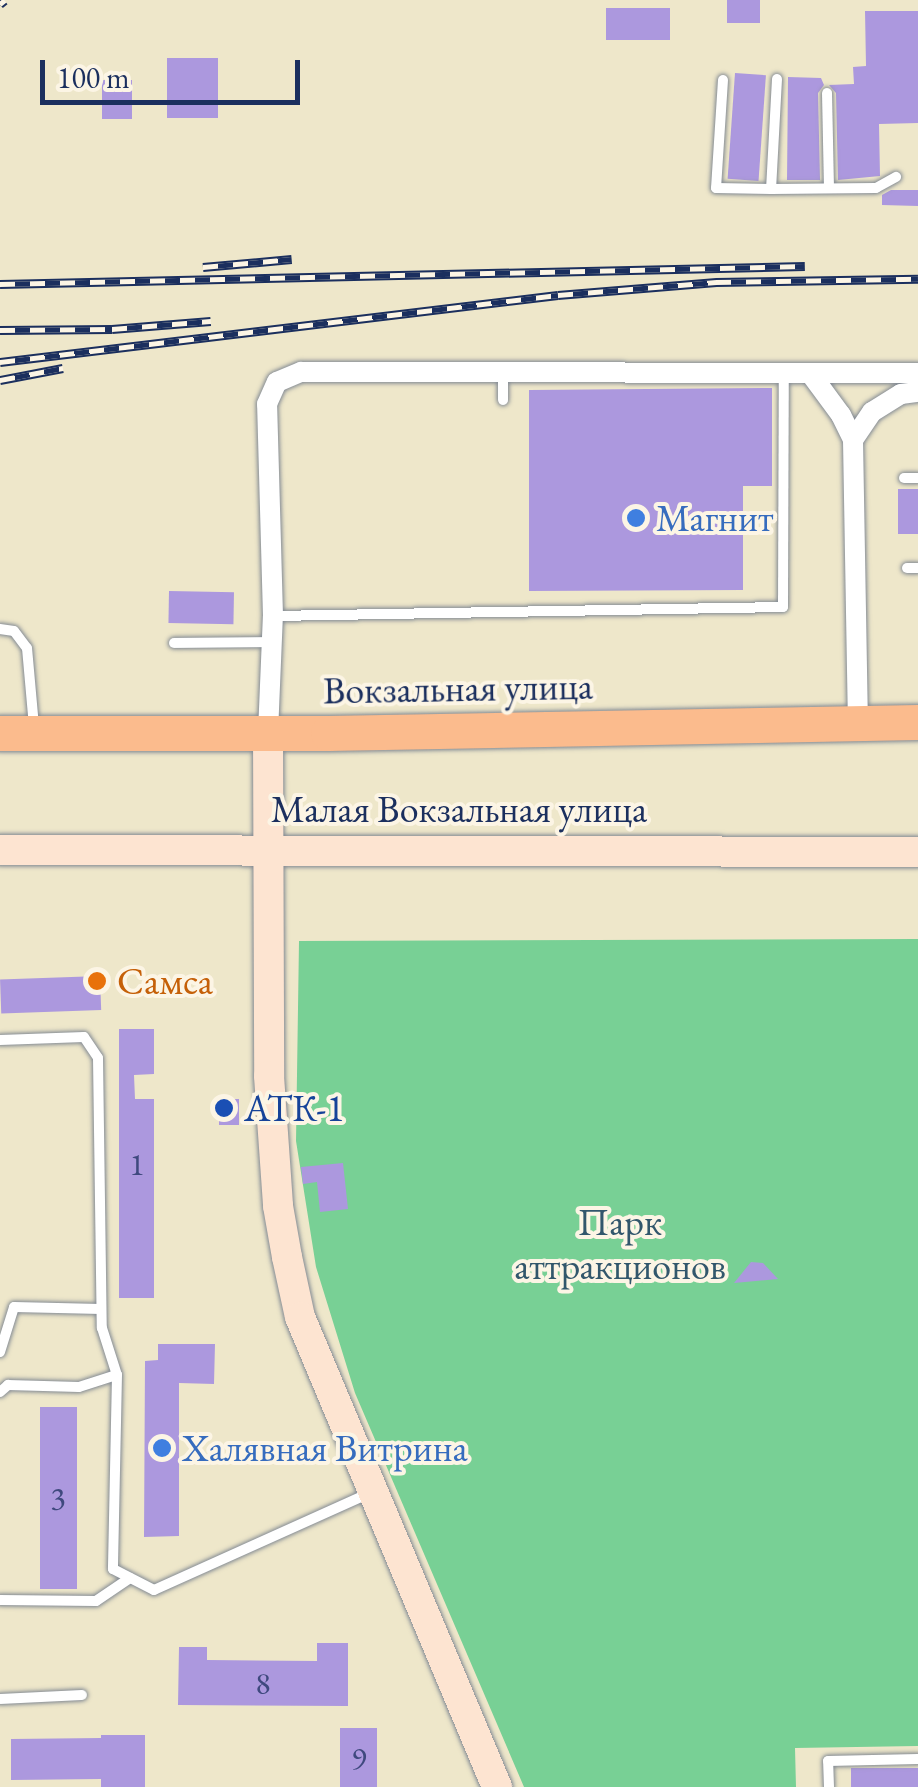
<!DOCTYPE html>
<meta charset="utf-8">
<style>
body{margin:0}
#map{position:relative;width:918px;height:1787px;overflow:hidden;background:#eee7ca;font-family:"EB Garamond",serif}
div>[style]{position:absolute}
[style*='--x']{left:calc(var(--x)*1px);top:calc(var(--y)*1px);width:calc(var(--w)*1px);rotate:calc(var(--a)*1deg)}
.green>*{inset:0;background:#78d095}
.building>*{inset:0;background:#ac98de;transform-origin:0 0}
.roads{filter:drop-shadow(0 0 2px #848b94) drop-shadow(0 0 2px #848b94)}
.service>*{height:10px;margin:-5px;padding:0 5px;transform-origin:5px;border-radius:5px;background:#fff}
.minor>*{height:20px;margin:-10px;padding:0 10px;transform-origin:10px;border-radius:10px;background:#fff}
.secondary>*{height:30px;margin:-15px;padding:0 15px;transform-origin:15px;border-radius:15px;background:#fde4d1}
.trunk>*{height:35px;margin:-17.5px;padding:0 17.5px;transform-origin:17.5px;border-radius:17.5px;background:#fbbb8d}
.rail>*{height:9px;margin-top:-4.5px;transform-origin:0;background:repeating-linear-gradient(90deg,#fcf5e5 0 15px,#1b2f5e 0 30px);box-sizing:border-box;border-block:2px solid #1b2f5e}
.dots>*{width:28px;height:28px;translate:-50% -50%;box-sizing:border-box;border:5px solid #fcf5e5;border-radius:50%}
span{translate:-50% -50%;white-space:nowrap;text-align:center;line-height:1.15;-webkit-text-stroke:8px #fcf5e5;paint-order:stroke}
.number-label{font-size:32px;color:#3f497e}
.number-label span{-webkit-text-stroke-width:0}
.shop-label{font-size:38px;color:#366cbe}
.left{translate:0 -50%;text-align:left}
.street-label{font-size:38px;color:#1b2f5e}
.food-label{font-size:38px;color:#c56008}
.transit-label{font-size:38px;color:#164399}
.park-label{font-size:38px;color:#32576c}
.scale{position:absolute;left:40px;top:60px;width:260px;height:45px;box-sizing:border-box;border:5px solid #1b2f5e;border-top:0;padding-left:12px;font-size:30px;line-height:35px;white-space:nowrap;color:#1b2f5e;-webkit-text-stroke:8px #fcf5e5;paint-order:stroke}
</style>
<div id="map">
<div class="green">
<i style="clip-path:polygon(918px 939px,918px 1746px,795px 1748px,796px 1787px,524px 1787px,355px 1393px,316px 1267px,296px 1141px,299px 941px)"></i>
</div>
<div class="building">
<i style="left:727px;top:0;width:33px;height:23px"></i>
<i style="left:606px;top:8px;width:64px;height:32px"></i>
<i style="clip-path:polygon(865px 11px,918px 11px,918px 123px,879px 124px,880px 176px,838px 180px,836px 93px,829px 85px,854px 84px,853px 67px,866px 66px)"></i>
<i style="left:167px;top:58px;width:51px;height:60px"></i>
<i style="left:735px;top:73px;width:31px;height:106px;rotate:4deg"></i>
<i style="clip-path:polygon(788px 77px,821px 78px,824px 85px,818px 93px,820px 180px,787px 180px)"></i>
<i style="left:132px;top:80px;width:39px;height:30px;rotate:90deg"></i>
<i style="clip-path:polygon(891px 190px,918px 190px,918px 206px,882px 205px,882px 195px)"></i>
<i style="clip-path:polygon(772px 388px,772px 486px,743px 486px,743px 590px,529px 591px,529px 390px)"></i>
<i style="left:898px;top:489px;width:20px;height:45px"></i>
<i style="left:169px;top:591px;width:65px;height:32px;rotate:1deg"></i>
<i style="left:100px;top:976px;width:34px;height:100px;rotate:88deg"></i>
<i style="clip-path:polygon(119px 1029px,154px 1029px,154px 1074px,134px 1075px,135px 1099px,154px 1099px,154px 1298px,119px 1298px)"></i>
<i style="left:219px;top:1099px;width:20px;height:26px"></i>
<i style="clip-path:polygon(343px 1163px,348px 1209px,320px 1212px,317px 1182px,303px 1184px,301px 1167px)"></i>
<i style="clip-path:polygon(751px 1262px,763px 1263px,778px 1279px,734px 1283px)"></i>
<i style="clip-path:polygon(158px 1344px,215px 1344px,214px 1384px,179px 1383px,179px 1536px,144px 1537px,145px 1361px,158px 1360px)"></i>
<i style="left:40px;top:1407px;width:37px;height:182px"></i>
<i style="clip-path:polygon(317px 1643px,348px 1643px,348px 1706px,178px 1705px,179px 1647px,207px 1647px,207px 1660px,317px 1661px)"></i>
<i style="left:340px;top:1728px;width:37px;height:59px"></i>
<i style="clip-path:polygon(101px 1735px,145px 1735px,145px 1787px,101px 1787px,101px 1779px,11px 1780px,11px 1739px,101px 1738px)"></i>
<i style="left:918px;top:1768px;width:19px;height:67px;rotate:90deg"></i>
</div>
<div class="roads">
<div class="service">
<i style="--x:777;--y:79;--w:110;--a:93.1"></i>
<i style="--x:771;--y:189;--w:105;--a:-0.5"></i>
<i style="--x:876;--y:188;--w:23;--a:-29"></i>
<i style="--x:723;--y:80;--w:108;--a:93.7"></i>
<i style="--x:716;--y:188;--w:55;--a:1"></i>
<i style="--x:827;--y:93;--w:94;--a:88.8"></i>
<i style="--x:503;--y:371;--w:29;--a:90"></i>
<i style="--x:904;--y:478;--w:14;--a:0"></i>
<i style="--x:907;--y:568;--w:11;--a:0"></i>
<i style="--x:273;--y:616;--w:510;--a:-1.01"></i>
<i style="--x:783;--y:607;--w:233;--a:-89.8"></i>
<i style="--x:0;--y:629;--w:14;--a:8"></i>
<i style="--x:14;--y:631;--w:21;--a:53"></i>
<i style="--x:27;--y:648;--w:79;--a:84.9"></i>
<i style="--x:174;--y:643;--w:98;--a:-0.6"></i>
<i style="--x:0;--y:1040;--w:84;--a:-2"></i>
<i style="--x:84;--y:1037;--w:25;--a:56"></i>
<i style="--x:98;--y:1058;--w:270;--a:89.2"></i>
<i style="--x:102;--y:1328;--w:49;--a:72.3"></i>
<i style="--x:117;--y:1375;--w:194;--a:91.2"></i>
<i style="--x:113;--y:1569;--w:46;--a:27.1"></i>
<i style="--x:154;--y:1590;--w:235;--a:-24.2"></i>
<i style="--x:0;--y:1352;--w:47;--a:-72.7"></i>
<i style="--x:14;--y:1307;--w:87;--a:1.3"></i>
<i style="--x:0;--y:1392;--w:11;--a:-41"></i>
<i style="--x:8;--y:1385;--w:71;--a:1.6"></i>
<i style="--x:79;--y:1387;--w:40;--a:-18"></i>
<i style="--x:0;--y:1600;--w:96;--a:0.6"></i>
<i style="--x:96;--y:1601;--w:41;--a:-34.1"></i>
<i style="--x:0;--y:1699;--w:82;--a:-2.8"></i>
<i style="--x:829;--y:1787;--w:26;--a:-92"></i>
<i style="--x:828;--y:1761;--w:90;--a:-1.3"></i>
</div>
<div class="minor">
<i style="--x:810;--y:373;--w:52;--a:53.6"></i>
<i style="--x:841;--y:415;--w:28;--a:64"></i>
<i style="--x:853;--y:440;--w:283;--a:89"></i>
<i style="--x:853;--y:440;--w:34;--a:-56"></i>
<i style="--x:872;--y:412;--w:34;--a:-32"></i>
<i style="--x:901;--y:394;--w:17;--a:-7"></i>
<i style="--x:268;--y:733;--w:117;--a:-87.6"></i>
<i style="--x:273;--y:616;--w:212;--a:-91.6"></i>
<i style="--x:267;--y:404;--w:24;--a:-66"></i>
<i style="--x:277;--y:382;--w:26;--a:-23"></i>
<i style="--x:301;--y:372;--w:617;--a:0.09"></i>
</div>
<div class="secondary">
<i style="--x:268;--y:733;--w:343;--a:89.8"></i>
<i style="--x:269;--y:1076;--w:130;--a:86"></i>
<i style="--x:278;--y:1206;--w:52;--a:80"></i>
<i style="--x:287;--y:1257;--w:61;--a:77.8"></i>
<i style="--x:300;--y:1317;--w:510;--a:67.26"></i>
<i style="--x:0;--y:850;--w:918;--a:0.12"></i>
</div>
<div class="trunk">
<i style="--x:0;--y:733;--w:328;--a:0"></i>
<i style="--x:328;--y:733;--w:590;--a:-1.07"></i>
</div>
</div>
<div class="rail">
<i style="--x:0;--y:4;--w:6;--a:-39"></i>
<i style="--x:203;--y:267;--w:89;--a:-5.1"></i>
<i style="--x:0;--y:284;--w:805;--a:-1.28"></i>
<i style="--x:0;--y:330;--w:112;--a:-0.5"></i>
<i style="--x:112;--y:329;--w:99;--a:-4.6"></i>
<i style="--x:0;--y:362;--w:562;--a:-6.85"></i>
<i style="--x:558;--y:295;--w:159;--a:-4.7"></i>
<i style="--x:716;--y:282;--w:202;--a:-0.9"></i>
<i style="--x:0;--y:380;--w:64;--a:-10.8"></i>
</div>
<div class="dots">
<i style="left:636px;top:518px;background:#3f7fe0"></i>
<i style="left:97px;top:981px;background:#e8710a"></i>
<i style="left:224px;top:1108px;background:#1a4fb4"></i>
<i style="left:162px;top:1448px;background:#3f7fe0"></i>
</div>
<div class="number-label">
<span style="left:137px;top:1164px">1</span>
<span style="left:58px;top:1498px">3</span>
<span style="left:263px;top:1683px">8</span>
<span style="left:359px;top:1758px">9</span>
</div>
<div class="shop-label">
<span class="left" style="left:656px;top:518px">Магнит</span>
<span class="left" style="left:182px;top:1448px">Халявная Витрина</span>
</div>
<div class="street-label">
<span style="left:458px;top:688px;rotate:-1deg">Вокзальная улица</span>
<span style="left:459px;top:809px">Малая Вокзальная улица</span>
</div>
<div class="food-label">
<span class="left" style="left:117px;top:981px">Самса</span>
</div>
<div class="transit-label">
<span class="left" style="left:244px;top:1108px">АТК-1</span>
</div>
<div class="park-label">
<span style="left:620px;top:1244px">Парк<br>аттракционов</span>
</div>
<div class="scale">100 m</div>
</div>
